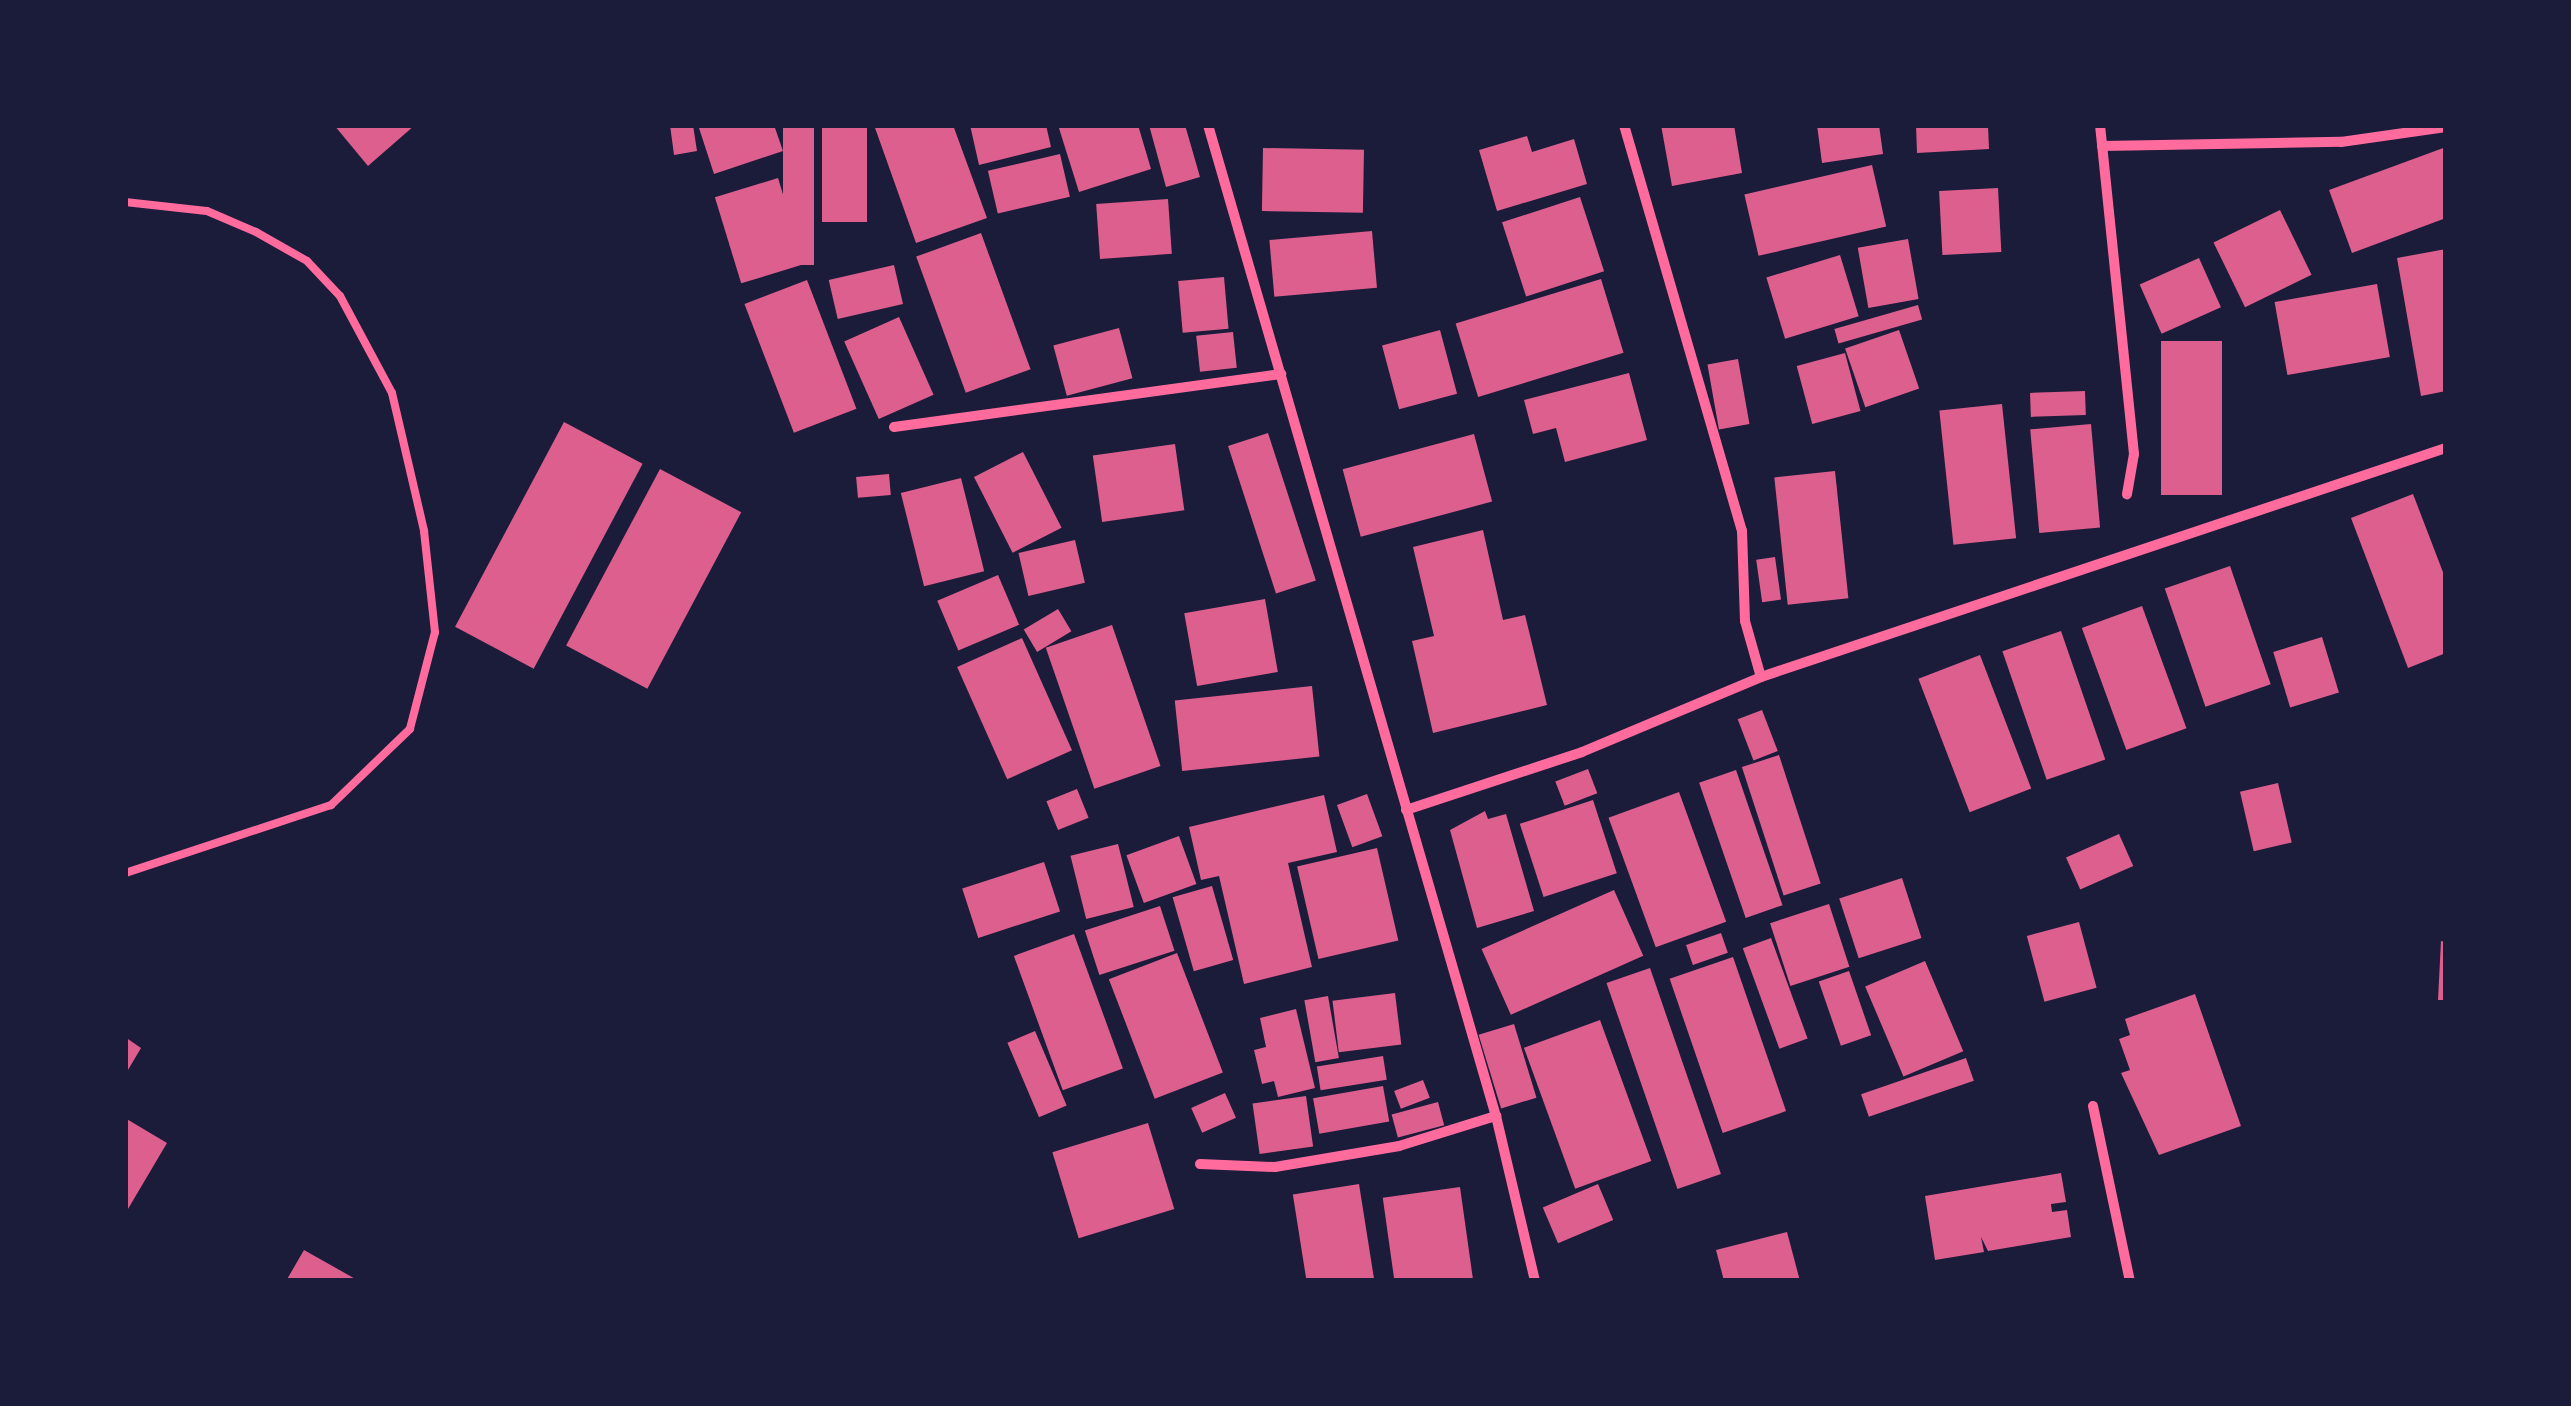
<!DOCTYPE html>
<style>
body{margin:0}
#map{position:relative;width:2571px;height:1406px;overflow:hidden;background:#1b1b3a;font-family:"IBM Plex Sans",sans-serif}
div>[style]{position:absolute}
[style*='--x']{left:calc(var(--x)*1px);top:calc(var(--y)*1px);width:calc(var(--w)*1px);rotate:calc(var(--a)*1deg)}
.building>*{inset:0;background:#dd5f8e;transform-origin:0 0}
.service>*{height:8px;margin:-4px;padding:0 4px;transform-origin:4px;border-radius:4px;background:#ff6b9d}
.minor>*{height:10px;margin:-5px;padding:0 5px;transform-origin:5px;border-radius:5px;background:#ff6b9d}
span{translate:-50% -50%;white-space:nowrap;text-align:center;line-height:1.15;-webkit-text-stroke:8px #1b1b3a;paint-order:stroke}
.frame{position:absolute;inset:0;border:128px solid #1b1b3a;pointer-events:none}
</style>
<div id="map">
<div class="building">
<i style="clip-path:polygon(334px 125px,415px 125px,368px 166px)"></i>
<i style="clip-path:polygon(670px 125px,693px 125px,697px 151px,674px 155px)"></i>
<i style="clip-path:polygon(698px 125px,774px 125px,783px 151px,714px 174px)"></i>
<i style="left:783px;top:125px;width:31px;height:140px"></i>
<i style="left:822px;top:125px;width:45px;height:97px"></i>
<i style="clip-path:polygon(874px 125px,953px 125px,987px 218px,916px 243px)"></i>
<i style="clip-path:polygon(970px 125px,1046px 125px,1051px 147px,979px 165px)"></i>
<i style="clip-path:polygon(1058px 125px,1138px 125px,1151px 169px,1079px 192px)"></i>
<i style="clip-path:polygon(1149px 125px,1185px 125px,1200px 177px,1166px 187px)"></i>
<i style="clip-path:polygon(1661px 125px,1734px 125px,1742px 173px,1672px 186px)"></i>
<i style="clip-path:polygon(1817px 125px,1879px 125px,1883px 154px,1822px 163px)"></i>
<i style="clip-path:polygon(1916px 125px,1988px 125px,1989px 149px,1917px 153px)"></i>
<i style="clip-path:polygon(1527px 136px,1532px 152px,1574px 139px,1587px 184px,1497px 211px,1479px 150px)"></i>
<i style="clip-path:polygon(2446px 147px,2446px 218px,2352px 253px,2329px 190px)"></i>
<i style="left:1263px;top:148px;width:101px;height:63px;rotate:1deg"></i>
<i style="left:1060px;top:154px;width:44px;height:74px;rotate:77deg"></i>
<i style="left:1872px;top:165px;width:63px;height:131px;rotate:77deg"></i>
<i style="left:778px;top:178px;width:90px;height:66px;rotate:73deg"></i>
<i style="left:1998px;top:188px;width:64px;height:59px;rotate:87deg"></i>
<i style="left:1580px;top:197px;width:78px;height:82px;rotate:72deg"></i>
<i style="left:1168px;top:199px;width:55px;height:72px;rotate:86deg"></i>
<i style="left:2280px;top:210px;width:72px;height:74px;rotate:64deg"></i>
<i style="left:1372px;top:231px;width:57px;height:103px;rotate:85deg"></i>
<i style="left:981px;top:233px;width:145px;height:69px;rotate:70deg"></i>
<i style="left:1908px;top:239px;width:61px;height:51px;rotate:80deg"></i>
<i style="clip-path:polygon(2446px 249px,2446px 391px,2421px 396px,2397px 258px)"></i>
<i style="left:1840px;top:255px;width:64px;height:77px;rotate:73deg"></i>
<i style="left:2199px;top:258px;width:54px;height:65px;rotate:66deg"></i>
<i style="left:894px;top:265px;width:40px;height:67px;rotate:77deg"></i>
<i style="left:1224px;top:277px;width:52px;height:46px;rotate:85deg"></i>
<i style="left:1601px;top:279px;width:77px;height:152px;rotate:73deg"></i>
<i style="left:807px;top:280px;width:138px;height:67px;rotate:69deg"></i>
<i style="left:2377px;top:284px;width:74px;height:104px;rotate:80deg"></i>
<i style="left:1918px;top:305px;width:15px;height:87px;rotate:74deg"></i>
<i style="left:899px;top:317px;width:85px;height:60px;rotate:66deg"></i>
<i style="left:1119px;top:328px;width:52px;height:68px;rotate:75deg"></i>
<i style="left:1440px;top:330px;width:66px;height:60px;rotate:75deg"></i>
<i style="left:1899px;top:330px;width:62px;height:57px;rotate:71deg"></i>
<i style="left:1233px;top:332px;width:36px;height:37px;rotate:84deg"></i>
<i style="left:2161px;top:341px;width:61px;height:154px"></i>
<i style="left:1845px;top:353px;width:60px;height:50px;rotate:75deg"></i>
<i style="left:1738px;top:359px;width:66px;height:31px;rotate:80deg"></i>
<i style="clip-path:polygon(1629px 373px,1647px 440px,1565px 462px,1556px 428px,1533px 434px,1524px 400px)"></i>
<i style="left:2085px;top:391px;width:24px;height:55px;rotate:88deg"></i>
<i style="left:2002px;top:404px;width:135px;height:63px;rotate:84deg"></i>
<i style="left:564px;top:422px;width:89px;height:232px;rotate:28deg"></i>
<i style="left:2091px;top:424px;width:104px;height:61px;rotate:85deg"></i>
<i style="left:1268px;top:433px;width:155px;height:42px;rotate:72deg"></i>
<i style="left:1474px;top:434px;width:70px;height:136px;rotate:75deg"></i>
<i style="left:1175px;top:444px;width:67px;height:83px;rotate:82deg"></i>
<i style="left:1023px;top:452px;width:85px;height:55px;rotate:63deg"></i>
<i style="left:660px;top:469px;width:92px;height:200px;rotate:28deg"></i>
<i style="left:1835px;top:471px;width:128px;height:61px;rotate:84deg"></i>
<i style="left:889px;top:474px;width:21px;height:33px;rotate:85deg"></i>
<i style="left:961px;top:478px;width:96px;height:62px;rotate:76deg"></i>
<i style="clip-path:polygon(2413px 494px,2446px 580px,2446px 653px,2408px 668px,2351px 518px)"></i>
<i style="clip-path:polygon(1483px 530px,1503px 620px,1525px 615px,1547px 705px,1433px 733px,1412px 641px,1434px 636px,1413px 547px)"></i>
<i style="left:1075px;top:540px;width:44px;height:58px;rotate:77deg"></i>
<i style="left:1775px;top:557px;width:43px;height:19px;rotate:82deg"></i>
<i style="left:2230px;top:566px;width:125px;height:69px;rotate:71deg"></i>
<i style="left:998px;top:575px;width:54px;height:66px;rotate:67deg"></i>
<i style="left:1265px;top:599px;width:74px;height:82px;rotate:80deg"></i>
<i style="left:2142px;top:606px;width:130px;height:64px;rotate:70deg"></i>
<i style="left:1058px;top:609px;width:26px;height:40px;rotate:59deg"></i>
<i style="left:1112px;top:625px;width:149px;height:70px;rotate:71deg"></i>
<i style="left:2061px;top:631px;width:136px;height:62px;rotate:71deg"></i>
<i style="left:2322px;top:637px;width:58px;height:51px;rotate:73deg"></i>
<i style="left:1022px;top:638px;width:123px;height:71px;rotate:66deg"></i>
<i style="left:1980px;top:655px;width:143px;height:66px;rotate:69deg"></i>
<i style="left:1312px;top:686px;width:71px;height:138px;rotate:84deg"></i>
<i style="left:1762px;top:710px;width:44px;height:26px;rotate:69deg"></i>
<i style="left:1779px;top:755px;width:135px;height:39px;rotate:72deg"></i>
<i style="left:1588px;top:769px;width:26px;height:35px;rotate:69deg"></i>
<i style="left:1736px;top:770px;width:143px;height:39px;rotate:71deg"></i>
<i style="left:2278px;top:783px;width:61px;height:39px;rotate:77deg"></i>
<i style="left:1077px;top:789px;width:31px;height:33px;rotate:68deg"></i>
<i style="left:1679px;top:792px;width:138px;height:75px;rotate:70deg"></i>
<i style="left:1367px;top:794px;width:45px;height:32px;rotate:70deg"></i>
<i style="clip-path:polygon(1324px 795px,1337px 852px,1288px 863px,1312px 967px,1244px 984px,1219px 876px,1201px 880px,1189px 827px)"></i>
<i style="left:1593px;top:800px;width:77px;height:77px;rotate:72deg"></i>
<i style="clip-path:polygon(1485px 811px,1488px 819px,1506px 814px,1534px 911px,1477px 928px,1450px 830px)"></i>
<i style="left:2119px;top:834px;width:35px;height:58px;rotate:66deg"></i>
<i style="left:1179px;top:836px;width:51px;height:56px;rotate:70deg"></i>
<i style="left:1118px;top:844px;width:65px;height:49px;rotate:76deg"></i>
<i style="left:1377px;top:848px;width:95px;height:82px;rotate:77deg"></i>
<i style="left:1044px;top:862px;width:52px;height:86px;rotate:72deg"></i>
<i style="left:1902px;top:878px;width:63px;height:66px;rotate:72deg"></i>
<i style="left:1212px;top:886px;width:77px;height:41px;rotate:74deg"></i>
<i style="left:1614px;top:890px;width:72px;height:145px;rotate:66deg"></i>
<i style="left:1829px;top:904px;width:66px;height:62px;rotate:72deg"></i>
<i style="left:1160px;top:906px;width:47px;height:79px;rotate:72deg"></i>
<i style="left:2079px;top:922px;width:68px;height:54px;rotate:75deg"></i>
<i style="left:1721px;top:933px;width:21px;height:37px;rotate:71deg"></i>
<i style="left:1074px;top:934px;width:143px;height:64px;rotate:70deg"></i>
<i style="left:1771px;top:938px;width:107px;height:30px;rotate:70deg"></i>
<i style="clip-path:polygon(2441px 941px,2446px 942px,2446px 1000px,2438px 1000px)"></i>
<i style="left:1177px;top:953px;width:128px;height:73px;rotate:69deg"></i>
<i style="left:1733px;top:957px;width:163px;height:67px;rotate:71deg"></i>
<i style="left:1925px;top:961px;width:98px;height:65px;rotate:67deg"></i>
<i style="left:1650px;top:968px;width:218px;height:46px;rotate:71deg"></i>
<i style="left:1849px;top:971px;width:68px;height:32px;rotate:71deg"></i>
<i style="left:1395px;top:993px;width:52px;height:63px;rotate:83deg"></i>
<i style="clip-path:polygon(2195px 994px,2241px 1126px,2159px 1155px,2121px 1073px,2130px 1070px,2119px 1039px,2130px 1035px,2125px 1019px)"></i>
<i style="left:1328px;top:996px;width:63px;height:24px;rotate:80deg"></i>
<i style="clip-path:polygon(1296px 1009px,1315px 1088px,1278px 1097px,1274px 1081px,1262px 1084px,1254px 1050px,1266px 1047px,1260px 1018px)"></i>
<i style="left:1600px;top:1020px;width:150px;height:81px;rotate:70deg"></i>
<i style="left:1514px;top:1024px;width:77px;height:37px;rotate:73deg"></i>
<i style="left:1035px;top:1031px;width:81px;height:30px;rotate:67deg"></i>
<i style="clip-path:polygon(125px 1037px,141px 1048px,125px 1075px)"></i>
<i style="left:1383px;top:1056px;width:24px;height:67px;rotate:81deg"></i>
<i style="left:1966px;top:1058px;width:24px;height:111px;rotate:71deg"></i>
<i style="left:1423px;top:1080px;width:19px;height:31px;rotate:69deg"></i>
<i style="left:1383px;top:1086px;width:36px;height:71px;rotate:80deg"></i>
<i style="left:1225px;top:1093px;width:27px;height:37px;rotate:66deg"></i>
<i style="left:1306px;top:1096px;width:51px;height:54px;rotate:82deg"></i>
<i style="left:1438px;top:1102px;width:24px;height:48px;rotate:75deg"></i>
<i style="clip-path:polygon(125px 1118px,167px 1143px,125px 1214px)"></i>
<i style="left:1148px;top:1123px;width:90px;height:100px;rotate:73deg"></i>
<i style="clip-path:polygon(2061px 1173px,2066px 1202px,2051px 1204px,2052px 1212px,2067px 1210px,2071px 1237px,1988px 1251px,1981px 1237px,1984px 1252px,1935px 1260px,1925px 1196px)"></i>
<i style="left:1359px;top:1184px;width:98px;height:67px;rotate:81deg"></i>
<i style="left:1598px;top:1184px;width:39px;height:60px;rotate:67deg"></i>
<i style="left:1460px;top:1187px;width:95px;height:78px;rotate:82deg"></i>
<i style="clip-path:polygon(1787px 1232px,1800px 1281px,1724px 1281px,1716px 1250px)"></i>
<i style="clip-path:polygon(304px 1250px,359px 1281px,286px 1281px)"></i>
</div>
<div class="service">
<i style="--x:125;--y:202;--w:82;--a:6.3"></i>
<i style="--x:207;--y:211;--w:53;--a:23.2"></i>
<i style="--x:256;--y:232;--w:59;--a:29.6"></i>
<i style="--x:307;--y:261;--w:48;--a:46.7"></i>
<i style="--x:340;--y:296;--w:110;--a:61.8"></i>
<i style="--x:392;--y:393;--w:142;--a:76.9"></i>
<i style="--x:424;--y:531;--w:102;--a:83.8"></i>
<i style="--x:435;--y:632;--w:100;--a:104.5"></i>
<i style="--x:410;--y:729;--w:110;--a:136.1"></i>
<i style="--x:331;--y:805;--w:217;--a:161.7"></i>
</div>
<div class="minor">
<i style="--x:1208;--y:125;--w:1032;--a:73.8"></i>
<i style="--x:1496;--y:1116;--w:170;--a:76.7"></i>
<i style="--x:1624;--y:125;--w:423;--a:73.8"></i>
<i style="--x:1742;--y:531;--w:90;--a:88.1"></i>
<i style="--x:1745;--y:621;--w:58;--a:74.1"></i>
<i style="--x:2100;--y:125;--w:331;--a:84.1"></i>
<i style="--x:2134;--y:454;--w:41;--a:99.9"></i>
<i style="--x:2102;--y:146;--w:239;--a:-1"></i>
<i style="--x:2341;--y:142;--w:106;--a:-8.1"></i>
<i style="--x:894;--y:427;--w:391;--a:-7.8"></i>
<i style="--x:1406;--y:810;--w:185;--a:-18.2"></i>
<i style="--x:1582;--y:752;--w:194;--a:-22.7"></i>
<i style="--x:1761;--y:677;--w:722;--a:-18.49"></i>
<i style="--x:2093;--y:1106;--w:179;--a:78.1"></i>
<i style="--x:1200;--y:1164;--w:75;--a:2.3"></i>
<i style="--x:1275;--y:1167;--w:126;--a:-9.6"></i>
<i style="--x:1399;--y:1146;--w:102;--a:-17.2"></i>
</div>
<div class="frame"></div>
</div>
